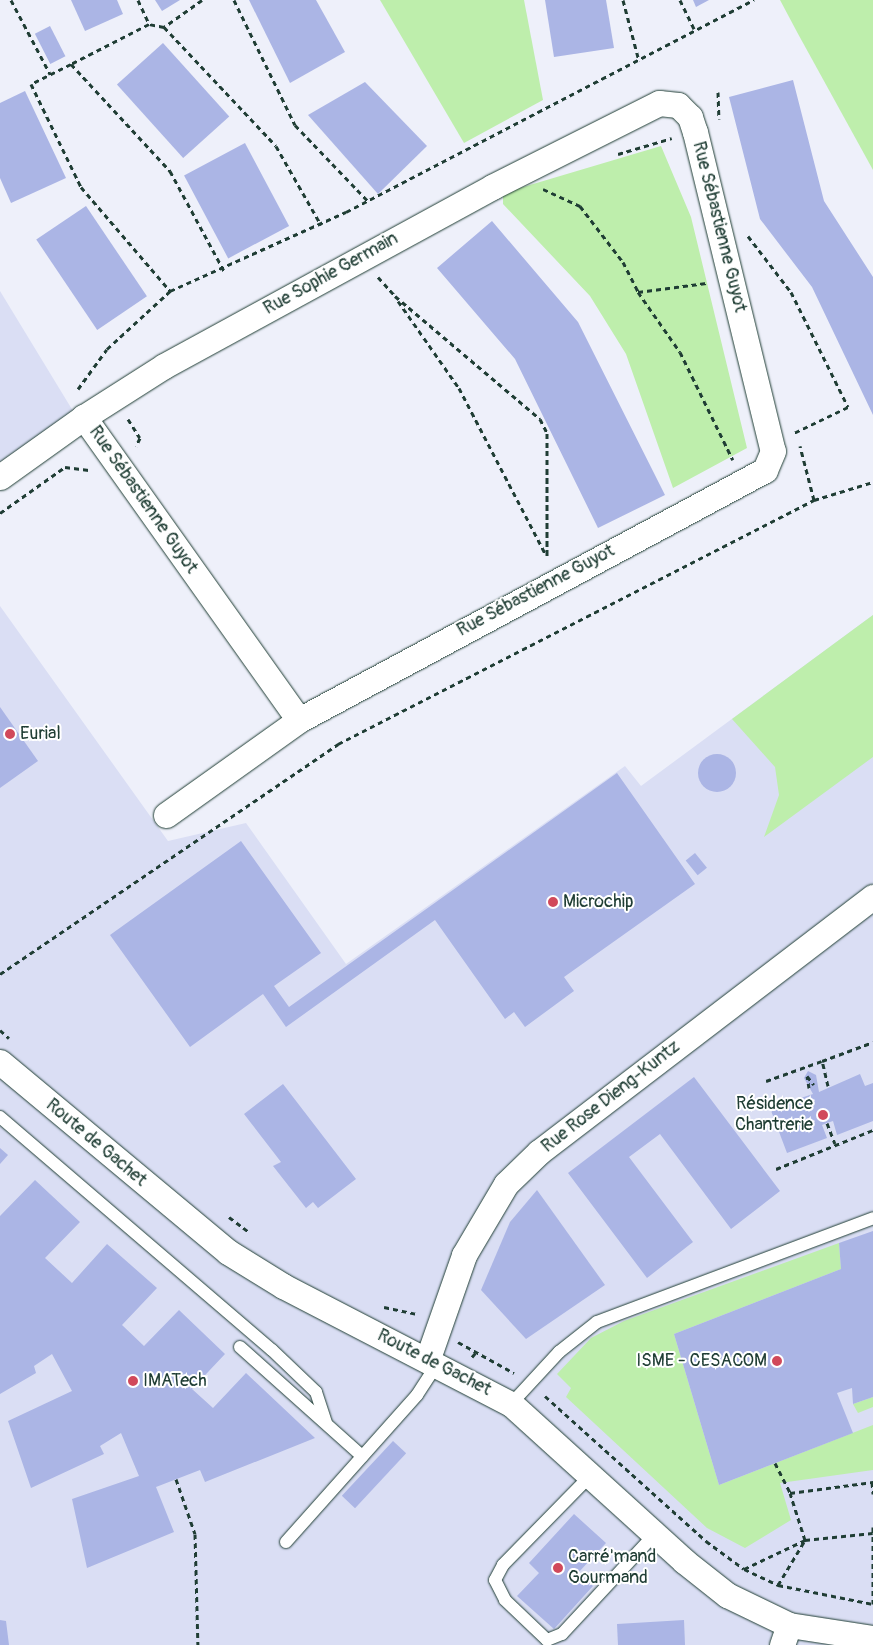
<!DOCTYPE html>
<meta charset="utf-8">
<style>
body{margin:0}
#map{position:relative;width:873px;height:1645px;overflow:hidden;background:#eef0fa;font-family:Pangolin,sans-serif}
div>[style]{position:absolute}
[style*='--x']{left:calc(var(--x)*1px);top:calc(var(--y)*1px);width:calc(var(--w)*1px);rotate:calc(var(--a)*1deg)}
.built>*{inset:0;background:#dadef4}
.green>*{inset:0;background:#beeeac}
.building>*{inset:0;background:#abb5e5;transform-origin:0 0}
.round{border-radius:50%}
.path>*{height:3px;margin-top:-1.5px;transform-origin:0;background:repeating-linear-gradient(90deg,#1f3d34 0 5px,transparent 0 9px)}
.roads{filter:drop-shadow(0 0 1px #1f3d34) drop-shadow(0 0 1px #1f3d34)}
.service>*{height:12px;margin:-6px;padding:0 6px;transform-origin:6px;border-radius:6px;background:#fff}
.minor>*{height:25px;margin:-12.5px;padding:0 12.5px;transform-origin:12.5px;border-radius:12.5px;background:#fff}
.dots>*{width:14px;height:14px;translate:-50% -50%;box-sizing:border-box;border:2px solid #fff;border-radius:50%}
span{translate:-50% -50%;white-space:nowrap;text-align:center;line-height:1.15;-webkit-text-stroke:4px #fff;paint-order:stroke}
.street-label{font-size:18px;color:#1f3d34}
.poi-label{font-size:18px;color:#1f3d34}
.left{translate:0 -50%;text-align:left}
.right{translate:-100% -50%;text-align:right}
</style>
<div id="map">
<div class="built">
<i style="clip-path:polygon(0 291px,73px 411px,0 462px)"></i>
<i style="clip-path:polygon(0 606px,168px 841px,246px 823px,346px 964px,625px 766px,641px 786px,873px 615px,873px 1645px,0 1645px)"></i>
</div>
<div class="green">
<i style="clip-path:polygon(380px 0,524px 0,543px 100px,464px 143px)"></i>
<i style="clip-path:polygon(780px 0,873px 0,873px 170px,797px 32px)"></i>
<i style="clip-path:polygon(661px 146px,691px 217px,747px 448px,673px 488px,626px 354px,590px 296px,503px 204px,503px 193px)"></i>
<i style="clip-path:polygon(873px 615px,873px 757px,764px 837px,779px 795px,775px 767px,732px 719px)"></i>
<i style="clip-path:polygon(839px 1243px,841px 1269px,674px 1334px,719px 1485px,873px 1425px,873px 1470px,780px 1483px,791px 1520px,745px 1548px,707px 1528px,566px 1397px,571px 1388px,557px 1374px,591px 1338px,624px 1321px)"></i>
<i style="clip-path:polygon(873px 1397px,873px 1407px,858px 1413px,853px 1404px)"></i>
</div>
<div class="building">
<i style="clip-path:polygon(71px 0,117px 0,123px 14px,85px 31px)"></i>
<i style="clip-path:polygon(155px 0,180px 0,162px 11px)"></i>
<i style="clip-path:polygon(249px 0,316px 0,345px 52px,290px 83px)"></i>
<i style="clip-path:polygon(545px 0,606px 0,614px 48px,554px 57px)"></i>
<i style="clip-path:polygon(693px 0,709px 0,696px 7px)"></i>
<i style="left:50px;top:26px;width:34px;height:17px;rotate:63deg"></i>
<i style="left:163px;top:43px;width:99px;height:62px;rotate:48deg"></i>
<i style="clip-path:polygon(793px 80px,824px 201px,873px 277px,873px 415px,812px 287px,760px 219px,729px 97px)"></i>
<i style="clip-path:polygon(365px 82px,427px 146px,378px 194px,308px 115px)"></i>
<i style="clip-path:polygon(25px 91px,66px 178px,11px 203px,0 178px,0 103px)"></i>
<i style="left:245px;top:143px;width:94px;height:69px;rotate:62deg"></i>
<i style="left:86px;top:206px;width:109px;height:60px;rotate:56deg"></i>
<i style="clip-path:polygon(492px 221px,578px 322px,665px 495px,598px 528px,515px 359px,437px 268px)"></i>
<i style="clip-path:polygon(0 707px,38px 761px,0 788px)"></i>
<i class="round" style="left:698px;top:754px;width:38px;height:38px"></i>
<i style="clip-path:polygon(617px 773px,695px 884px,564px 977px,574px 991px,525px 1027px,514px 1012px,505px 1019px,435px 920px,286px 1027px,263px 994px,190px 1047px,110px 935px,241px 841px,321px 953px,274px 986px,289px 1007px)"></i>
<i style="left:695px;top:853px;width:19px;height:12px;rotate:51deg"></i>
<i style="clip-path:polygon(808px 1071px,816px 1075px,819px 1092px,860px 1074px,865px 1086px,873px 1083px,873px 1121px,837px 1135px,833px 1121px,827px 1123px,822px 1125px,827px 1138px,787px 1153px,770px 1108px,813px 1094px,804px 1078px)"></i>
<i style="clip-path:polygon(694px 1077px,780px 1191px,731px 1229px,660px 1134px,629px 1157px,693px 1242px,647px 1278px,568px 1173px)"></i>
<i style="clip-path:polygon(283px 1084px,356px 1179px,318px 1208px,313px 1202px,306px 1208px,273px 1166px,281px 1162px,244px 1114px)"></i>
<i style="clip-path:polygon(0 1148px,8px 1155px,0 1164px)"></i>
<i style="clip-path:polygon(35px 1180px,80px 1222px,45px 1258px,72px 1283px,107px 1244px,157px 1288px,122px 1325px,144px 1346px,179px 1310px,225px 1354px,192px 1389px,213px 1408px,246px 1373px,315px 1438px,205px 1482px,200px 1470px,156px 1487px,174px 1532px,87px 1568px,72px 1499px,139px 1476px,121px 1433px,100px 1446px,104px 1454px,31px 1488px,8px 1421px,72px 1391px,52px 1354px,34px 1366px,36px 1373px,0 1394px,0 1216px)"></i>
<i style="clip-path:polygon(537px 1190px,605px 1285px,526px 1339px,481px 1290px,510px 1222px)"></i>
<i style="clip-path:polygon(873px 1231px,873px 1397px,853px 1404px,852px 1388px,837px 1393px,853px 1433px,719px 1485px,674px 1334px,841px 1269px,839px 1243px)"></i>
<i style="left:393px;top:1441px;width:18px;height:75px;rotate:43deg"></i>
<i style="clip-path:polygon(574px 1514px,606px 1543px,578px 1573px,593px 1586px,554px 1629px,517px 1596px,539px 1573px,529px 1563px)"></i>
<i style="clip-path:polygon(0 1620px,6px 1621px,9px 1645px,0 1645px)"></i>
<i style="clip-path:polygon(684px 1620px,685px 1645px,618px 1645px,617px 1624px)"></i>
</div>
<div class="path">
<i style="--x:11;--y:0;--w:84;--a:62.2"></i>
<i style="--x:138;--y:0;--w:26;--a:65"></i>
<i style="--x:202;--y:0;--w:47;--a:144.6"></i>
<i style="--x:164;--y:27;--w:15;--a:-169"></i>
<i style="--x:149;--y:24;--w:88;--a:152.9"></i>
<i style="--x:71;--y:64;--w:146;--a:47.2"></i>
<i style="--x:170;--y:171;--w:114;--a:61.6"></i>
<i style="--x:234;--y:0;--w:139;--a:64"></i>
<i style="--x:295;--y:125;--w:105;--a:46.2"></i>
<i style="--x:623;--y:0;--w:63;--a:75.3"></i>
<i style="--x:680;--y:0;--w:32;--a:64"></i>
<i style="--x:164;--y:27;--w:163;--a:46.7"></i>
<i style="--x:276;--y:146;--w:91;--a:60.3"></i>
<i style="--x:71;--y:64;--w:45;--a:153.4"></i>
<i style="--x:31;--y:84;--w:114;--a:64.1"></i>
<i style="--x:81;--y:187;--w:137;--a:49.4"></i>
<i style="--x:718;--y:92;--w:27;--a:88"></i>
<i style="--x:618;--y:154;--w:56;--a:-16.5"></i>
<i style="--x:543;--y:189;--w:41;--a:24.7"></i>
<i style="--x:580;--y:206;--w:71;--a:52.5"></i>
<i style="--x:623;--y:262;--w:34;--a:63"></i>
<i style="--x:638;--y:292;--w:73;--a:55"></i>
<i style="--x:680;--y:352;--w:120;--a:63.9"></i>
<i style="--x:748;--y:236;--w:71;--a:52.5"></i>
<i style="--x:791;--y:292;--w:128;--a:63.6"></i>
<i style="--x:848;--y:407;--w:60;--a:154.3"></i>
<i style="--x:378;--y:277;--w:25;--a:48"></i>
<i style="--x:395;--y:296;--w:190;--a:40.3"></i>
<i style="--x:540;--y:419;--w:16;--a:63"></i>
<i style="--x:547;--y:433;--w:123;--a:90"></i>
<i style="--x:638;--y:292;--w:69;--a:-7.5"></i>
<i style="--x:398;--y:301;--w:106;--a:55"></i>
<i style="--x:459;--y:388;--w:188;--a:62.5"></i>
<i style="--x:78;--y:389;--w:49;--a:-54.1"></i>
<i style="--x:107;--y:349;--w:86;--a:-42.6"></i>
<i style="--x:170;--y:291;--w:193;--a:-24.2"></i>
<i style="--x:346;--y:212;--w:460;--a:-27.5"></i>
<i style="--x:128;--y:419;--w:22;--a:58"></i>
<i style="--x:140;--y:438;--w:9;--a:117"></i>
<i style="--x:814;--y:500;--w:62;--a:-17"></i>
<i style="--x:0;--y:513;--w:80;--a:-35.3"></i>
<i style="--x:65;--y:467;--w:26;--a:7"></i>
<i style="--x:0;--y:974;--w:409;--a:-34.2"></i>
<i style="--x:338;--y:744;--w:535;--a:-27.14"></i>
<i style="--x:814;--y:500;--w:56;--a:-104.5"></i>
<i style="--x:0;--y:1030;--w:12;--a:42"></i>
<i style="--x:766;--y:1081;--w:59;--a:-19.7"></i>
<i style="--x:828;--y:1086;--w:26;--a:-103"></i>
<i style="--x:822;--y:1061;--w:54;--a:-20.4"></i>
<i style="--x:809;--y:1088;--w:12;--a:-99"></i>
<i style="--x:807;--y:1076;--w:11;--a:52"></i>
<i style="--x:827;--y:1123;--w:22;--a:69"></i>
<i style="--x:776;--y:1169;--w:105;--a:-21.9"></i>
<i style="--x:229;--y:1217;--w:26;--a:37"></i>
<i style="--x:384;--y:1307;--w:33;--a:12"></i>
<i style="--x:458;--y:1342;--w:64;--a:29"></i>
<i style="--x:472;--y:1357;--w:8;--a:-50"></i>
<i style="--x:545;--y:1396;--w:217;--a:42"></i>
<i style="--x:706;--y:1541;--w:47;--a:36.4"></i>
<i style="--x:744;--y:1569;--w:38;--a:25"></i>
<i style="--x:778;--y:1585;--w:97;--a:11.3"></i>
<i style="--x:775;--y:1463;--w:34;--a:63"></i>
<i style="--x:176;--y:1479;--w:58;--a:70.9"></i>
<i style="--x:195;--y:1534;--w:111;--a:88.5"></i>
<i style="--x:872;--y:1482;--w:12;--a:85"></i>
<i style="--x:744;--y:1569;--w:68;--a:-25.4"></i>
<i style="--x:805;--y:1540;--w:68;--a:-5.9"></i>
<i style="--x:778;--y:1585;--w:52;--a:-59"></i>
<i style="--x:805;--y:1540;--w:49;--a:-107.7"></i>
<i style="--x:790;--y:1493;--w:84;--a:-7.5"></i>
<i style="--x:873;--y:1604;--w:77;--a:-90"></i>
</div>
<div class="roads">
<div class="service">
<i style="--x:0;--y:1117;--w:358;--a:40.6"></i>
<i style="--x:272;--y:1350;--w:61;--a:43.7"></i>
<i style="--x:316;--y:1392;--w:32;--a:72"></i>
<i style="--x:240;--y:1347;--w:164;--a:41.8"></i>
<i style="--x:511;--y:1404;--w:71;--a:-47.3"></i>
<i style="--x:559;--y:1352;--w:48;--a:-38.3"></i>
<i style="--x:597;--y:1322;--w:295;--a:-20.6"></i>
<i style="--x:591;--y:1475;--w:126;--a:134.4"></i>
<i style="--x:503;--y:1565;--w:17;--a:118"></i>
<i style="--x:495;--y:1580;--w:22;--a:63"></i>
<i style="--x:505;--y:1600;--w:58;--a:43.6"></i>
<i style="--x:547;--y:1640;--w:16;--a:-22"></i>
<i style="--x:562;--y:1634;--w:137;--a:-47.1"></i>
<i style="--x:286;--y:1542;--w:197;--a:-48.3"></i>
<i style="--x:417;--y:1395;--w:38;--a:-57"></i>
</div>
<div class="minor">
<i style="--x:0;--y:477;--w:103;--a:-35.5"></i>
<i style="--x:84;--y:417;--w:95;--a:-32.5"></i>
<i style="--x:164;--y:366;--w:374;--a:-28.6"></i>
<i style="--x:492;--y:187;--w:187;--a:-26.7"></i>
<i style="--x:659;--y:103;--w:19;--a:6"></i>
<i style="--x:678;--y:105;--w:17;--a:45"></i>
<i style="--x:690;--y:117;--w:16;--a:72"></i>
<i style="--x:695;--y:132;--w:328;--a:76.3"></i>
<i style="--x:773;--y:451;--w:21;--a:113"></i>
<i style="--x:765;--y:470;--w:529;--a:151.79"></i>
<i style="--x:299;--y:720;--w:372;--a:-125.4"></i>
<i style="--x:166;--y:815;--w:163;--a:-35.5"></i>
<i style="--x:0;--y:1062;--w:297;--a:39.8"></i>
<i style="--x:228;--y:1252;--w:65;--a:31.7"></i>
<i style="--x:283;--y:1286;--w:257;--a:27.4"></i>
<i style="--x:511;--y:1404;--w:234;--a:42.2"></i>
<i style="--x:684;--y:1561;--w:55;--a:38.3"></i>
<i style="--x:727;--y:1595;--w:69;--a:25.8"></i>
<i style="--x:789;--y:1625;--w:85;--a:8.8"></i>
<i style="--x:428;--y:1358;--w:109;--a:-70.7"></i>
<i style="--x:464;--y:1255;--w:82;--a:-59.4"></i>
<i style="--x:506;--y:1184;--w:46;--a:-44.1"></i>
<i style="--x:539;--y:1152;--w:420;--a:-37.4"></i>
<i style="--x:782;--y:1645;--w:21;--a:-71"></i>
</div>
</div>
<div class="dots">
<i style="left:10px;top:734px;background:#d1495b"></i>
<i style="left:553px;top:902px;background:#d1495b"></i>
<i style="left:823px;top:1115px;background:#d1495b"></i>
<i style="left:777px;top:1361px;background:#d1495b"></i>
<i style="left:133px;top:1381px;background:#d1495b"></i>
<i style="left:558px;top:1568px;background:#d1495b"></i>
</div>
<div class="street-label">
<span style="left:719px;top:227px;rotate:76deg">Rue Sébastienne Guyot</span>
<span style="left:331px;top:274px;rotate:-29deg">Rue Sophie Germain</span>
<span style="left:143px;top:500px;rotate:55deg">Rue Sébastienne Guyot</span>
<span style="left:536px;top:591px;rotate:-28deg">Rue Sébastienne Guyot</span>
<span style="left:611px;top:1097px;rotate:-38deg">Rue Rose Dieng-Kuntz</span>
<span style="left:96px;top:1143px;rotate:40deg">Route de Gachet</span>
<span style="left:434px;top:1363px;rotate:27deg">Route de Gachet</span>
</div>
<div class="poi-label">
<span class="left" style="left:20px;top:734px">Eurial</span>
<span class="left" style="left:563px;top:902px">Microchip</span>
<span class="right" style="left:813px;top:1115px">Résidence<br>Chantrerie</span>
<span class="right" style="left:767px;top:1361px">ISME - CESACOM</span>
<span class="left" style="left:143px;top:1381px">IMATech</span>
<span class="left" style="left:568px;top:1568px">Carré'mand<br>Gourmand</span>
</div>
</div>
